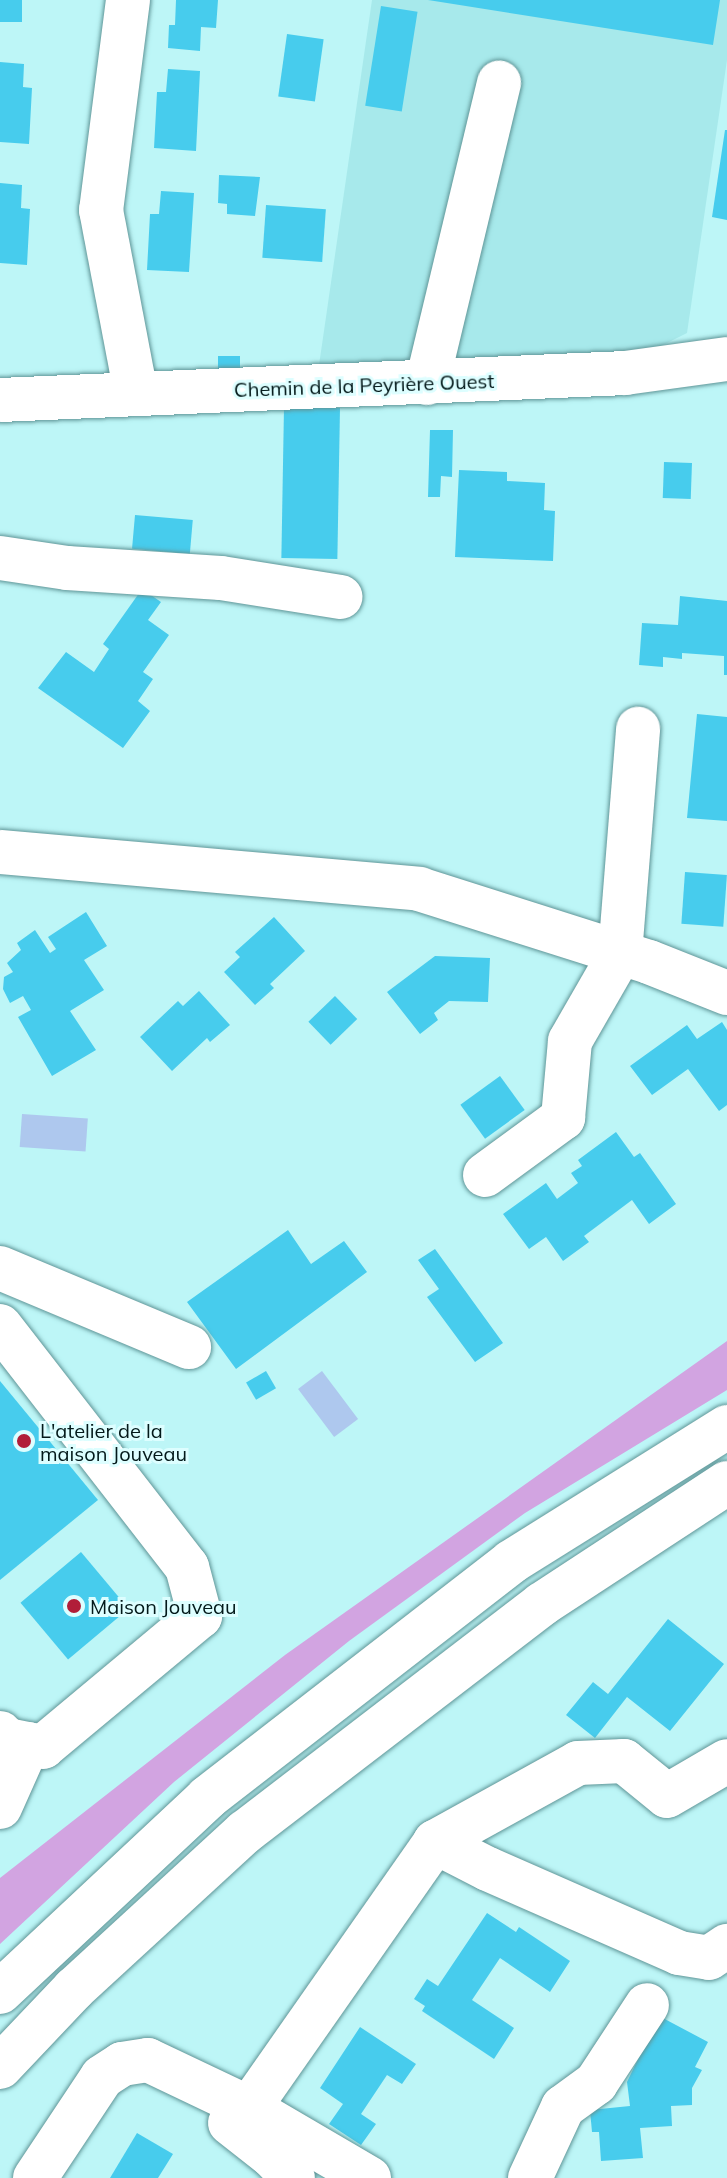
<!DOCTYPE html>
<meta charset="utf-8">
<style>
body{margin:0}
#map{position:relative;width:727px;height:2178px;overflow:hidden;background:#bdf6f7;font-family:Mulish,sans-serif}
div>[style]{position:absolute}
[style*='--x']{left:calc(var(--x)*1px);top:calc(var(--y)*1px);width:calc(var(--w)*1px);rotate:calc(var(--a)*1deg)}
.built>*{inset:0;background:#a7e9eb}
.green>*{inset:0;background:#d2a4e1}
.water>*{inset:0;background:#aec8ee;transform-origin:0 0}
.building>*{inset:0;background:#47cced;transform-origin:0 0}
.roads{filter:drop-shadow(0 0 2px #5f9597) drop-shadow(0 0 2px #5f9597)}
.minor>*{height:44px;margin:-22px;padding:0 22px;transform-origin:22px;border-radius:22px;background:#fff}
.major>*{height:44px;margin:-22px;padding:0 22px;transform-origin:22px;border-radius:22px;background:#fff}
.dots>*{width:22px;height:22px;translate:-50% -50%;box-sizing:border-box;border:4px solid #ddfeff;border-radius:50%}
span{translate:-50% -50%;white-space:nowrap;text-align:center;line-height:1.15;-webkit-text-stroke:6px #ddfeff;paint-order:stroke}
.street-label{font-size:20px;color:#03191a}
.poi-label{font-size:20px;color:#03191a}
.left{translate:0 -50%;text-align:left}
</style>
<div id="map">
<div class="built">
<i style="clip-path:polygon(372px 0,727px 0,727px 60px,687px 333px,643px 355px,317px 379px)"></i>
</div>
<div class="green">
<i style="clip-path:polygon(727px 1341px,727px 1390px,525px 1513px,349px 1641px,174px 1782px,0 1944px,0 1878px,285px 1655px)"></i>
</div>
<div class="water">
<i style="left:22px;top:1114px;width:66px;height:33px;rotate:4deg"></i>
<i style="left:322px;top:1371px;width:60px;height:30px;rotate:53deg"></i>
</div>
<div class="building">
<i style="left:0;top:0;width:22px;height:22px"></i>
<i style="clip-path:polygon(176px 0,218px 0,216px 28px,201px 27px,200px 51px,168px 48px,169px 25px,175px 25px)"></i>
<i style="clip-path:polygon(428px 0,720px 0,713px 45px)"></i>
<i style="left:381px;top:6px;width:37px;height:101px;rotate:9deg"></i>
<i style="left:287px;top:34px;width:37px;height:63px;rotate:8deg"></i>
<i style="clip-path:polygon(0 62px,24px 64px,23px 87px,32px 88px,29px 144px,0 142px)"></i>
<i style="clip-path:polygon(168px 69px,200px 71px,196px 151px,154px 148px,157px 92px,166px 92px)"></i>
<i style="clip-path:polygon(725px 130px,727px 130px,727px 220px,712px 217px)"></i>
<i style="clip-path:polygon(219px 175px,260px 177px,255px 216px,227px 214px,227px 204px,218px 203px)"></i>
<i style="clip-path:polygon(0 183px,22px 185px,21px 208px,30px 209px,27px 265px,0 263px)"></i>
<i style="clip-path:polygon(161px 191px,194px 193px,189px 272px,147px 270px,150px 214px,159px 214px)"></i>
<i style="left:266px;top:205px;width:60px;height:53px;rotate:4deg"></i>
<i style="left:218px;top:356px;width:22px;height:16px"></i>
<i style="left:284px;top:407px;width:56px;height:151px;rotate:1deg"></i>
<i style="clip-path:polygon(430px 430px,453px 430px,452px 477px,441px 476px,440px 497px,428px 497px)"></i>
<i style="left:664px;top:462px;width:28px;height:36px;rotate:2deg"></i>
<i style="clip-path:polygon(459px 470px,507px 472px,507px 481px,545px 483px,544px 510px,555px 511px,553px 561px,455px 557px)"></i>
<i style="left:135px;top:515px;width:58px;height:34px;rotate:5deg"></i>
<i style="clip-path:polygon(142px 589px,161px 602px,148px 620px,169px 635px,143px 672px,153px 679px,138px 701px,150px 711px,123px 748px,38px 688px,66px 652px,94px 672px,109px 649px,103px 644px)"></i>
<i style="clip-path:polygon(680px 596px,727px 601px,727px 675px,724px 675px,724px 656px,682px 653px,682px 659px,663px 657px,663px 667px,639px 665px,642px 623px,678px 625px)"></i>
<i style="clip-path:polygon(697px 714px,727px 717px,727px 821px,687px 818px)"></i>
<i style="left:685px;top:872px;width:42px;height:52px;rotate:4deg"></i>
<i style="clip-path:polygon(86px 912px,107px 946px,84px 960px,104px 990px,70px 1011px,96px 1050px,52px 1076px,18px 1017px,31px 1010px,23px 996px,10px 1003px,3px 989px,4px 977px,13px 972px,7px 963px,21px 950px,17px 943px,35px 930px,50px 953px,56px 949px,48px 937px)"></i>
<i style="clip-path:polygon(274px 917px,305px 951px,270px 984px,274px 988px,255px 1005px,224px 972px,240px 957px,235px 952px)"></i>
<i style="clip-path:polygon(435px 956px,490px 958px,488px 1002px,449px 1001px,434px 1013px,438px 1020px,420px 1034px,387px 992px)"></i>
<i style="clip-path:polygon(199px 991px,230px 1025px,210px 1042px,207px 1038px,172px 1071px,140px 1037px,178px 1001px,183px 1006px)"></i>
<i style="left:335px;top:996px;width:32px;height:37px;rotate:46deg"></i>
<i style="clip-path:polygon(722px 1022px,727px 1030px,727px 1105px,719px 1111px,688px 1069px,652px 1095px,630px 1066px,687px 1025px,697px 1039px)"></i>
<i style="left:500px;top:1076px;width:42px;height:49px;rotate:54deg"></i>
<i style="clip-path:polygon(616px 1132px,634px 1157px,640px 1153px,676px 1204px,649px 1224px,632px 1200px,584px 1236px,589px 1242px,563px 1261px,546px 1237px,529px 1249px,503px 1214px,546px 1183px,557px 1199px,578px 1183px,571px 1173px,582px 1166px,578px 1160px)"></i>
<i style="clip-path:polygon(288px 1230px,311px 1264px,344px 1241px,367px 1272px,236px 1369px,187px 1302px)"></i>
<i style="clip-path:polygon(435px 1249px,503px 1343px,475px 1362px,427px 1297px,439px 1289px,418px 1260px)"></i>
<i style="left:266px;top:1371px;width:20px;height:23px;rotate:60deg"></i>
<i style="clip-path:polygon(0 1381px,98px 1500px,0 1580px)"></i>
<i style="left:81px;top:1552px;width:74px;height:79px;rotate:50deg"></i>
<i style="clip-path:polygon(668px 1619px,724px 1664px,670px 1731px,627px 1697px,595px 1738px,566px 1715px,593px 1682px,608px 1694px)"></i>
<i style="clip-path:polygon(487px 1913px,516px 1932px,519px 1927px,570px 1961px,550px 1992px,500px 1958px,472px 2000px,514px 2028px,494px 2059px,422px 2011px,425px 2006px,414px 1999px,427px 1979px,438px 1986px)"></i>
<i style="clip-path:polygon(659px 2016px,708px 2042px,695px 2067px,702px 2070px,692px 2088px,692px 2105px,671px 2106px,672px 2126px,640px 2128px,643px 2158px,601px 2161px,599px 2132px,592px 2132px,590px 2110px,630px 2106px,627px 2082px)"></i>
<i style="clip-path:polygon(360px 2027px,416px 2064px,402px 2084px,387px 2075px,361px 2114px,376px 2124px,361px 2145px,329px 2124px,343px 2104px,320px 2088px)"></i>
<i style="clip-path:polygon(137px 2133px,173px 2154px,158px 2178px,110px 2178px)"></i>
</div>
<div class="roads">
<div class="minor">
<i style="--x:128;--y:0;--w:212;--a:97.3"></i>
<i style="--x:101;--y:210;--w:187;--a:79.2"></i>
<i style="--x:427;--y:383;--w:309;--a:-76.5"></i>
<i style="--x:0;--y:400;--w:626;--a:-2.47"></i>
<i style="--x:625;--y:373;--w:103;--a:-7.8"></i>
<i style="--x:0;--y:558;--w:68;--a:8.5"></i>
<i style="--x:67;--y:568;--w:154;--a:3.7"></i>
<i style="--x:221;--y:578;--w:121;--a:9"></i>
<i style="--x:0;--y:852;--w:421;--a:5"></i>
<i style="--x:419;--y:889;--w:241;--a:17.6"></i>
<i style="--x:649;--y:962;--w:84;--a:21.7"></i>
<i style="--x:485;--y:1175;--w:97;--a:-36.2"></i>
<i style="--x:563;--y:1118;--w:77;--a:-84.8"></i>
<i style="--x:570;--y:1041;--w:100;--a:-60.1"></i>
<i style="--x:620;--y:954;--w:226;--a:-85.4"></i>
<i style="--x:0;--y:1268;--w:205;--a:22.7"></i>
<i style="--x:0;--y:1326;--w:305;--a:52.2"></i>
<i style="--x:187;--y:1567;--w:51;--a:75.1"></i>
<i style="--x:200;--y:1616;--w:204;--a:140.2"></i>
<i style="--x:43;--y:1747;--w:37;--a:-169"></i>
<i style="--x:7;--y:1740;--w:10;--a:-135"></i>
<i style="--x:0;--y:1807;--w:69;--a:-66"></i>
<i style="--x:435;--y:1842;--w:59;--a:27"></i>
<i style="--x:488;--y:1869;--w:209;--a:23.7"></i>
<i style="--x:679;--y:1953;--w:30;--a:9"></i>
<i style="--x:709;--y:1958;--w:22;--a:-34"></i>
<i style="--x:249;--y:2108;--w:139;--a:30.3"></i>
<i style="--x:230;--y:2123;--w:53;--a:38.2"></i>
<i style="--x:272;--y:2156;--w:30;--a:46"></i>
<i style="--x:35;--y:2178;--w:121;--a:-56.4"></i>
<i style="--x:102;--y:2077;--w:24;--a:-33"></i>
<i style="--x:122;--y:2064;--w:26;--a:-9"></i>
<i style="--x:148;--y:2060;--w:112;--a:25.4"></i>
<i style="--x:249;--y:2108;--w:325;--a:-55"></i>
<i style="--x:435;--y:1842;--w:163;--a:-28.9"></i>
<i style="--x:578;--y:1763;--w:46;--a:-2.5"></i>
<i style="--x:624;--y:1761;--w:55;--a:39.1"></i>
<i style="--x:667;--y:1796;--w:69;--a:-30.3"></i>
<i style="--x:530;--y:2178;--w:78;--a:-65.1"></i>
<i style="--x:563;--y:2107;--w:41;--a:-36"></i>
<i style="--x:596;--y:2083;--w:93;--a:-56.8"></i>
</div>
<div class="major">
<i style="--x:0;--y:1992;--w:284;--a:-43.1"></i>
<i style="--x:207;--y:1798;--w:385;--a:-37.8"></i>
<i style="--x:511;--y:1562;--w:255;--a:-32"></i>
<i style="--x:0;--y:2067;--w:108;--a:-46.5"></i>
<i style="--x:74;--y:1989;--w:232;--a:-42.6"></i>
<i style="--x:245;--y:1832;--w:374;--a:-37.5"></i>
<i style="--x:542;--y:1604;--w:221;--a:-33.2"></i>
</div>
</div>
<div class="dots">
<i style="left:24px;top:1441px;background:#b11e39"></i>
<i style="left:74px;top:1606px;background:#b11e39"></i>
</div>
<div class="street-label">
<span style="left:364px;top:385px;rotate:-2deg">Chemin de la Peyrière Ouest</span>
</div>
<div class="poi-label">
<span class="left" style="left:40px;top:1442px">L'atelier de la<br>maison Jouveau</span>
<span class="left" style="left:90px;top:1606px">Maison Jouveau</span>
</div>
</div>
